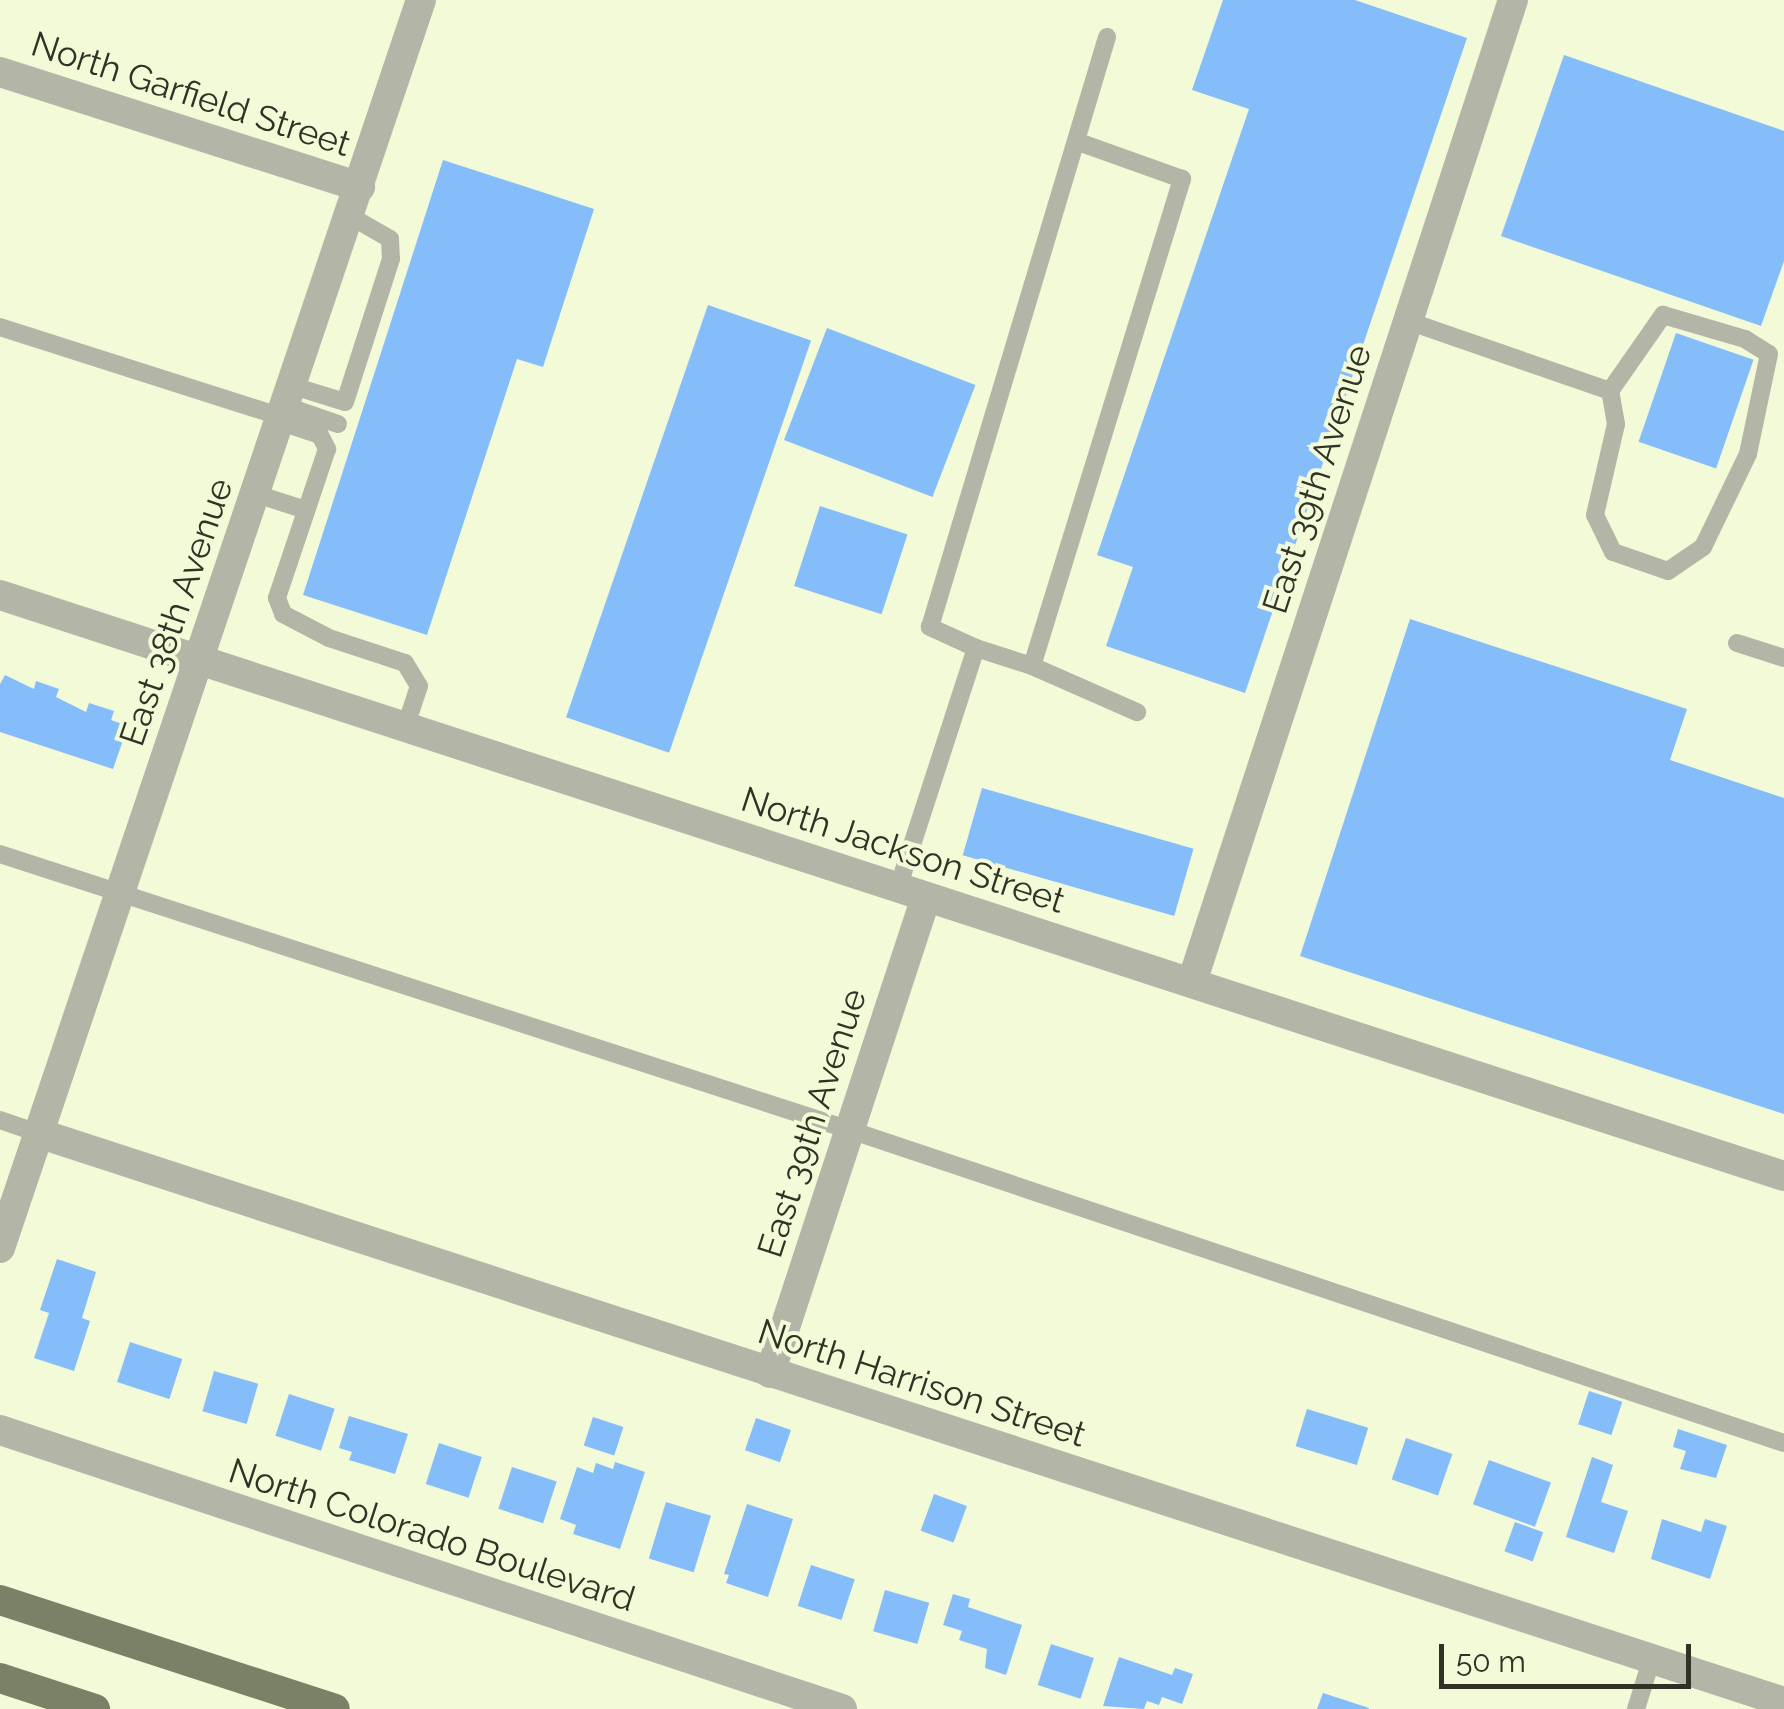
<!DOCTYPE html>
<style>
body{margin:0}
#map{position:relative;width:1784px;height:1709px;overflow:hidden;background:#f2fad7;font-family:Raleway,sans-serif}
div>[style]{position:absolute}
[style*='--x']{left:calc(var(--x)*1px);top:calc(var(--y)*1px);width:calc(var(--w)*1px);rotate:calc(var(--a)*1deg)}
.building>*{inset:0;background:#85bdfb;transform-origin:0 0}
.service>*{height:18px;margin:-9px;padding:0 9px;transform-origin:9px;border-radius:9px;background:#b3b6a7}
.minor>*{height:30px;margin:-15px;padding:0 15px;transform-origin:15px;border-radius:15px;background:#b3b6a7}
.primary>*{height:30px;margin:-15px;padding:0 15px;transform-origin:15px;border-radius:15px;background:#7b8167}
span{translate:-50% -50%;white-space:nowrap;text-align:center;line-height:1.15;-webkit-text-stroke:8px #f2fad7;paint-order:stroke}
.street-label{font-size:35px;color:#2f3225}
.scale{position:absolute;left:1439px;top:1644px;width:252px;height:45px;box-sizing:border-box;border:5px solid #2f3225;border-top:0;padding-left:12px;font-size:30px;line-height:35px;white-space:nowrap;color:#2f3225;-webkit-text-stroke:8px #f2fad7;paint-order:stroke}
</style>
<div id="map">
<div class="building">
<i style="clip-path:polygon(1223px 0,1355px 0,1467px 38px,1245px 693px,1106px 646px,1133px 567px,1097px 555px,1249px 109px,1192px 90px)"></i>
<i style="clip-path:polygon(1564px 55px,1784px 131px,1784px 261px,1761px 326px,1501px 236px)"></i>
<i style="clip-path:polygon(443px 160px,594px 209px,543px 367px,517px 359px,427px 635px,303px 595px)"></i>
<i style="left:708px;top:305px;width:109px;height:436px;rotate:19deg"></i>
<i style="left:827px;top:328px;width:159px;height:120px;rotate:21deg"></i>
<i style="left:1676px;top:333px;width:82px;height:115px;rotate:19deg"></i>
<i style="left:820px;top:506px;width:92px;height:84px;rotate:18deg"></i>
<i style="clip-path:polygon(1410px 619px,1687px 709px,1670px 760px,1784px 798px,1784px 1114px,1300px 956px)"></i>
<i style="clip-path:polygon(5px 675px,34px 689px,36px 681px,59px 689px,56px 697px,86px 712px,89px 703px,114px 711px,111px 720px,128px 726px,113px 769px,0 732px,0 684px)"></i>
<i style="left:982px;top:788px;width:220px;height:70px;rotate:16deg"></i>
<i style="clip-path:polygon(57px 1259px,96px 1272px,82px 1318px,90px 1321px,74px 1371px,34px 1358px,49px 1313px,40px 1310px)"></i>
<i style="left:130px;top:1342px;width:55px;height:42px;rotate:18deg"></i>
<i style="left:214px;top:1371px;width:46px;height:42px;rotate:16deg"></i>
<i style="left:1589px;top:1391px;width:35px;height:35px;rotate:18deg"></i>
<i style="left:289px;top:1394px;width:48px;height:44px;rotate:18deg"></i>
<i style="left:1307px;top:1409px;width:64px;height:39px;rotate:17deg"></i>
<i style="clip-path:polygon(349px 1416px,408px 1434px,395px 1474px,349px 1460px,352px 1452px,339px 1448px)"></i>
<i style="left:593px;top:1417px;width:32px;height:30px;rotate:18deg"></i>
<i style="left:756px;top:1418px;width:37px;height:34px;rotate:19deg"></i>
<i style="clip-path:polygon(1678px 1429px,1727px 1445px,1716px 1478px,1680px 1469px,1686px 1451px,1673px 1447px)"></i>
<i style="left:1406px;top:1438px;width:49px;height:44px;rotate:19deg"></i>
<i style="left:439px;top:1443px;width:45px;height:43px;rotate:18deg"></i>
<i style="clip-path:polygon(1592px 1457px,1613px 1465px,1601px 1502px,1628px 1511px,1614px 1553px,1566px 1537px)"></i>
<i style="left:1489px;top:1460px;width:66px;height:47px;rotate:20deg"></i>
<i style="clip-path:polygon(615px 1462px,645px 1472px,620px 1549px,573px 1534px,576px 1525px,560px 1519px,577px 1467px,593px 1473px,596px 1463px,613px 1469px)"></i>
<i style="left:512px;top:1467px;width:47px;height:44px;rotate:18deg"></i>
<i style="left:934px;top:1494px;width:35px;height:39px;rotate:20deg"></i>
<i style="left:666px;top:1502px;width:47px;height:59px;rotate:17deg"></i>
<i style="clip-path:polygon(747px 1504px,793px 1519px,768px 1597px,726px 1583px,729px 1575px,724px 1574px)"></i>
<i style="clip-path:polygon(1662px 1519px,1701px 1532px,1705px 1519px,1727px 1526px,1710px 1579px,1651px 1559px)"></i>
<i style="left:1515px;top:1522px;width:30px;height:31px;rotate:20deg"></i>
<i style="left:811px;top:1565px;width:46px;height:43px;rotate:18deg"></i>
<i style="left:885px;top:1590px;width:46px;height:43px;rotate:16deg"></i>
<i style="clip-path:polygon(953px 1594px,970px 1599px,968px 1607px,1022px 1625px,1006px 1675px,985px 1668px,987px 1649px,959px 1640px,962px 1631px,943px 1625px)"></i>
<i style="left:1051px;top:1644px;width:45px;height:43px;rotate:18deg"></i>
<i style="clip-path:polygon(1119px 1657px,1172px 1675px,1175px 1668px,1193px 1674px,1182px 1704px,1162px 1697px,1159px 1705px,1147px 1701px,1144px 1709px,1103px 1706px)"></i>
<i style="clip-path:polygon(1323px 1693px,1369px 1708px,1369px 1709px,1317px 1709px)"></i>
</div>
<div class="service">
<i style="--x:1663;--y:315;--w:85;--a:16.3"></i>
<i style="--x:1745;--y:339;--w:28;--a:32"></i>
<i style="--x:1769;--y:354;--w:102;--a:101.9"></i>
<i style="--x:1748;--y:454;--w:103;--a:115.8"></i>
<i style="--x:1703;--y:547;--w:42;--a:145.6"></i>
<i style="--x:1668;--y:571;--w:58;--a:-160.9"></i>
<i style="--x:1613;--y:552;--w:41;--a:-115.9"></i>
<i style="--x:1595;--y:515;--w:93;--a:-77"></i>
<i style="--x:1616;--y:424;--w:34;--a:-100"></i>
<i style="--x:1610;--y:391;--w:93;--a:-55.1"></i>
<i style="--x:1408;--y:321;--w:214;--a:19.1"></i>
<i style="--x:0;--y:327;--w:296;--a:17.7"></i>
<i style="--x:293;--y:386;--w:54;--a:17.1"></i>
<i style="--x:345;--y:402;--w:150;--a:-72.2"></i>
<i style="--x:391;--y:259;--w:20;--a:-93"></i>
<i style="--x:390;--y:239;--w:46;--a:-150.1"></i>
<i style="--x:286;--y:406;--w:55;--a:19.1"></i>
<i style="--x:281;--y:422;--w:41;--a:18.4"></i>
<i style="--x:320;--y:435;--w:16;--a:63"></i>
<i style="--x:327;--y:449;--w:157;--a:108.6"></i>
<i style="--x:277;--y:598;--w:17;--a:69"></i>
<i style="--x:283;--y:614;--w:52;--a:27.6"></i>
<i style="--x:329;--y:638;--w:80;--a:18.2"></i>
<i style="--x:405;--y:663;--w:27;--a:59"></i>
<i style="--x:419;--y:686;--w:44;--a:108.4"></i>
<i style="--x:256;--y:494;--w:52;--a:17.7"></i>
<i style="--x:1737;--y:643;--w:49;--a:17.7"></i>
<i style="--x:976;--y:648;--w:51;--a:-155.5"></i>
<i style="--x:930;--y:627;--w:616;--a:-73.3"></i>
<i style="--x:1032;--y:666;--w:115;--a:23.7"></i>
<i style="--x:0;--y:854;--w:894;--a:17.99"></i>
<i style="--x:850;--y:1130;--w:985;--a:18.53"></i>
<i style="--x:898;--y:888;--w:252;--a:-72"></i>
<i style="--x:976;--y:648;--w:59;--a:17.8"></i>
<i style="--x:1032;--y:666;--w:510;--a:-72.88"></i>
<i style="--x:1182;--y:179;--w:110;--a:-160.4"></i>
<i style="--x:0;--y:1120;--w:40;--a:18.9"></i>
<i style="--x:1636;--y:1709;--w:50;--a:-72.6"></i>
</div>
<div class="minor">
<i style="--x:0;--y:72;--w:378;--a:17.7"></i>
<i style="--x:0;--y:595;--w:1876;--a:18.04"></i>
<i style="--x:1192;--y:982;--w:1033;--a:-71.9"></i>
<i style="--x:38;--y:1133;--w:1836;--a:18.05"></i>
<i style="--x:0;--y:1248;--w:1317;--a:-71.36"></i>
<i style="--x:770;--y:1373;--w:501;--a:-71.85"></i>
<i style="--x:0;--y:1430;--w:887;--a:18.33"></i>
</div>
<div class="primary">
<i style="--x:0;--y:1600;--w:352;--a:18"></i>
<i style="--x:0;--y:1678;--w:100;--a:18.1"></i>
</div>
<div class="street-label">
<span style="left:191px;top:94px;rotate:18deg">North Garfield Street</span>
<span style="left:1317px;top:479px;rotate:-72deg">East 39th Avenue</span>
<span style="left:176px;top:612px;rotate:-71deg">East 38th Avenue</span>
<span style="left:903px;top:850px;rotate:18deg">North Jackson Street</span>
<span style="left:812px;top:1123px;rotate:-72deg">East 39th Avenue</span>
<span style="left:922px;top:1383px;rotate:18deg">North Harrison Street</span>
<span style="left:432px;top:1535px;rotate:18deg">North Colorado Boulevard</span>
</div>
<div class="scale">50 m</div>
</div>
